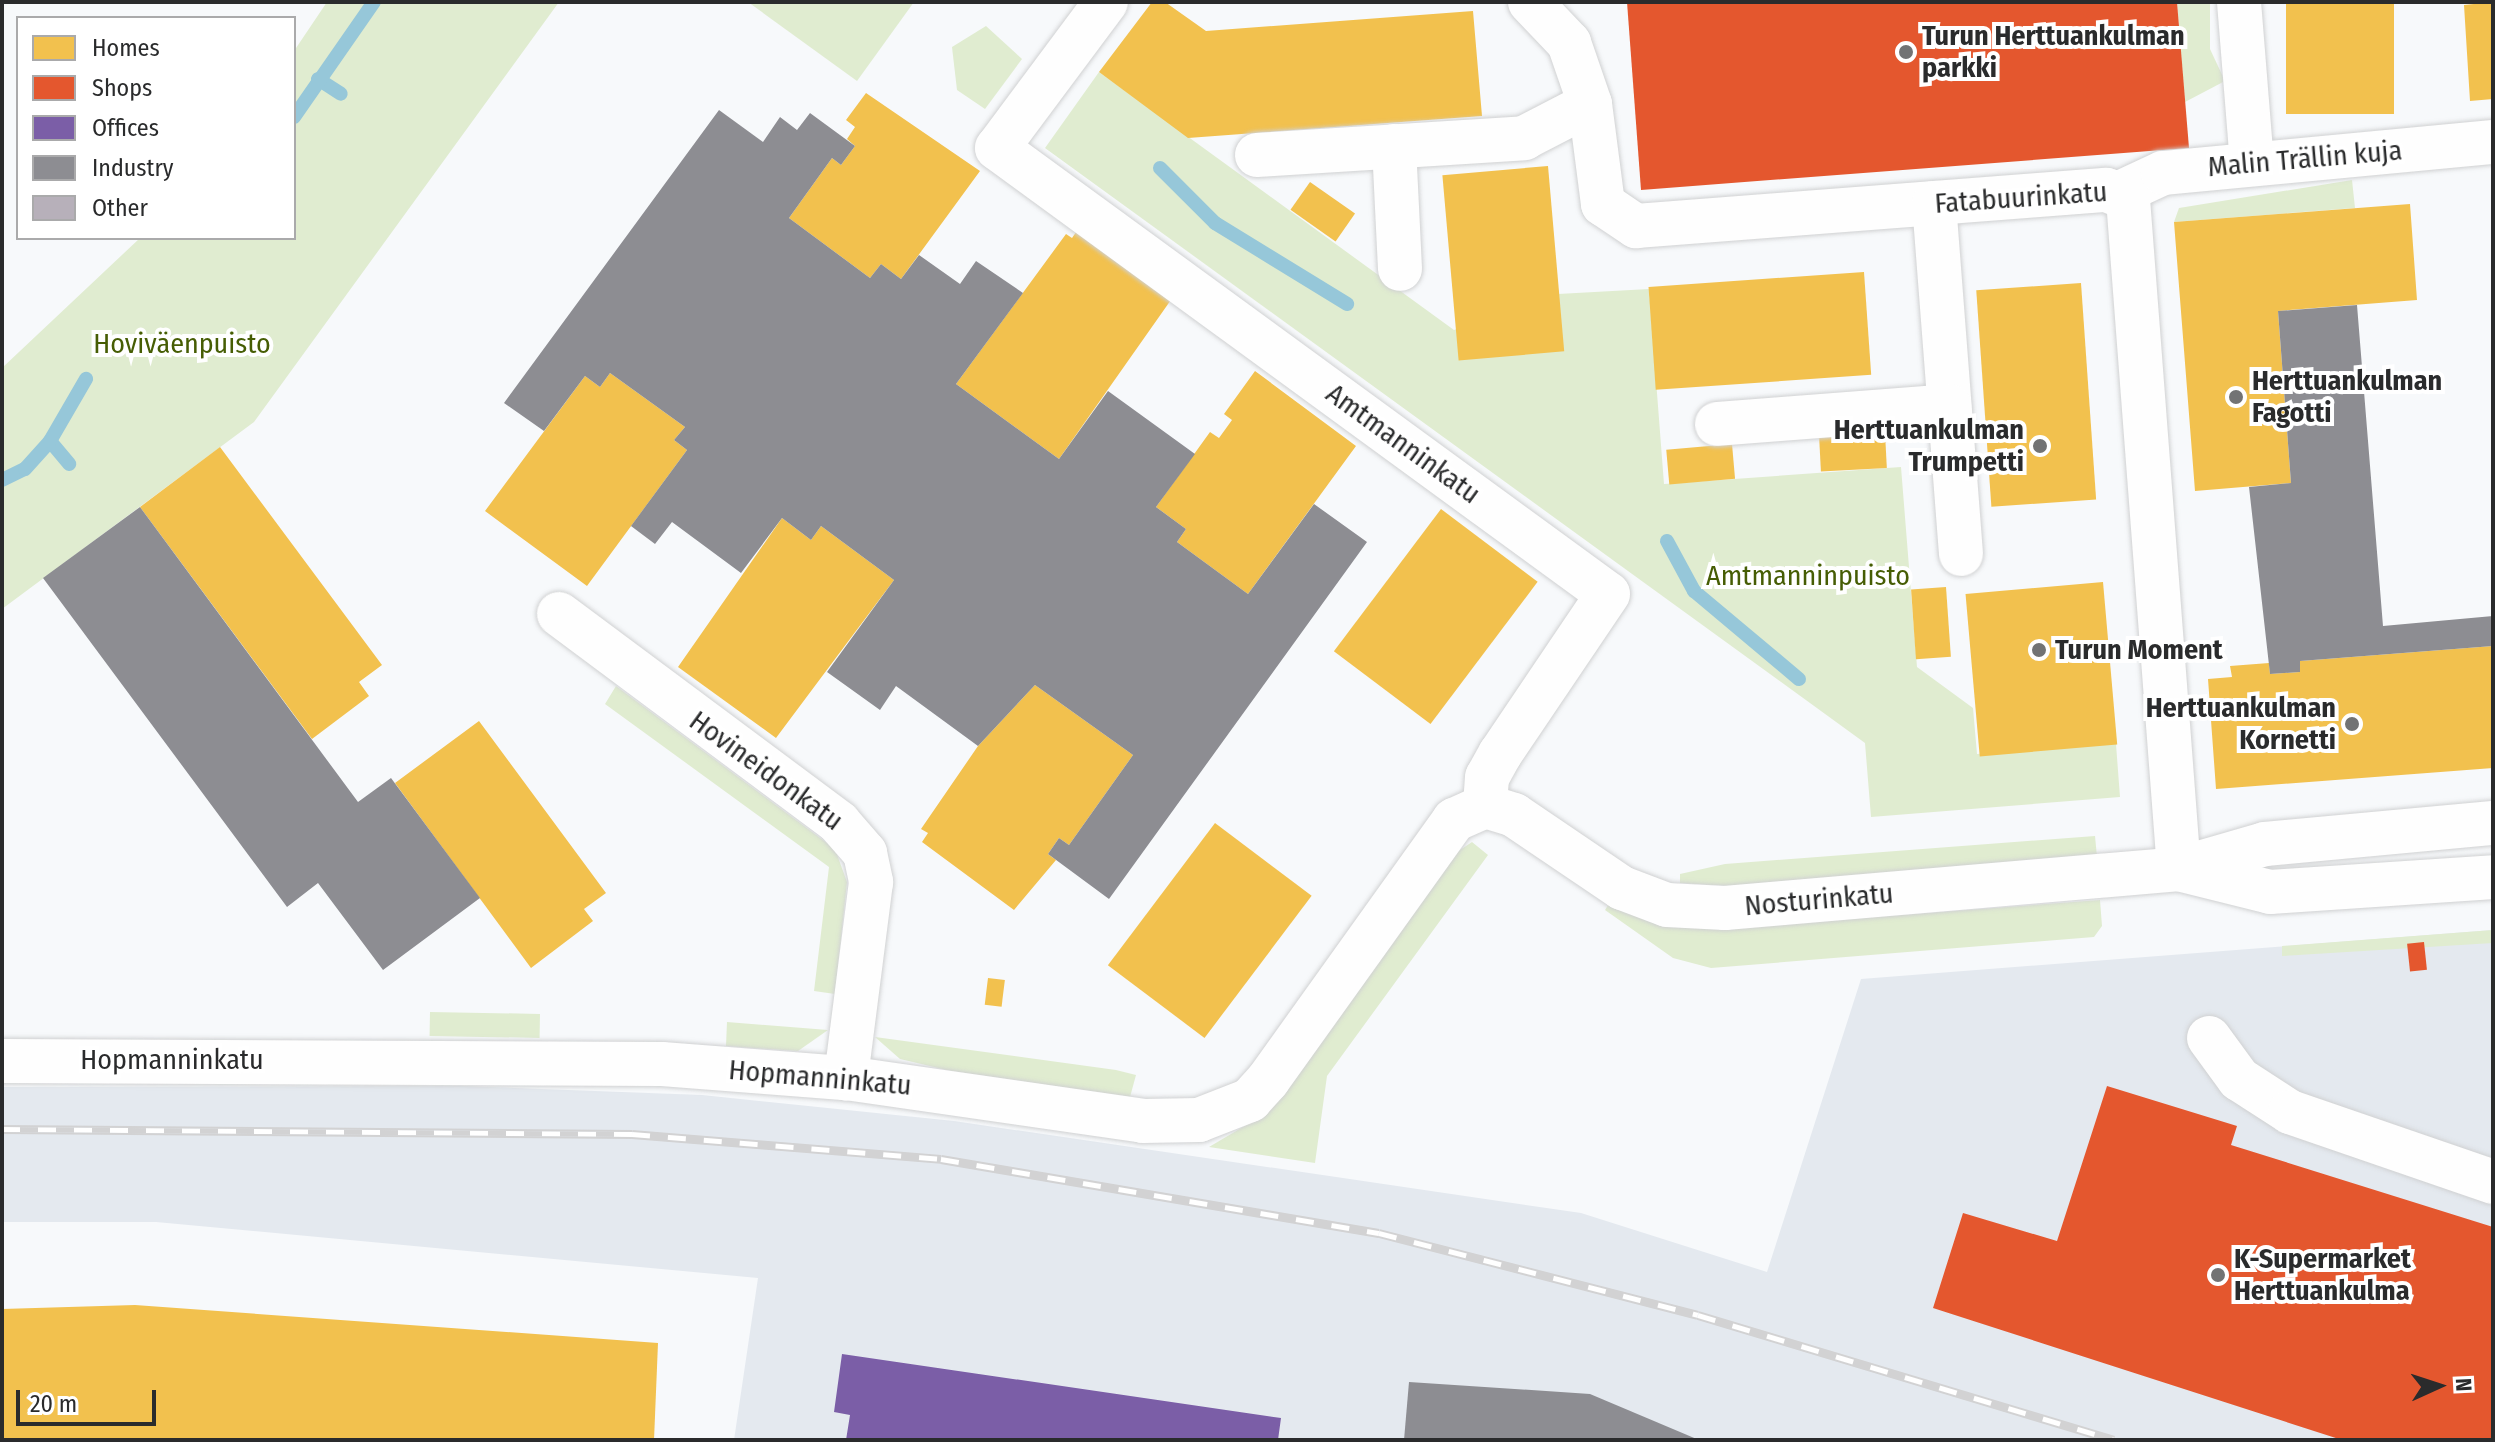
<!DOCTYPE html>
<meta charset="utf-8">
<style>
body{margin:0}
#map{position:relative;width:2495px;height:1442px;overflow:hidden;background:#f7f9fb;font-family:"Fira Sans Condensed",sans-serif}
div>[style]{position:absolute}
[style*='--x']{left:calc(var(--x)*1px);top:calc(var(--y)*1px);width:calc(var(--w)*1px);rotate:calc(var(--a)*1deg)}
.built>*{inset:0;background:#e4e9ef}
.green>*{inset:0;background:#e0ecd0;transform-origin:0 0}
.homes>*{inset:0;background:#f2c14e;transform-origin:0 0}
.shops>*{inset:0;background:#e4572e;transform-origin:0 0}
.offices>*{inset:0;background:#7b5ea7}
.industry>*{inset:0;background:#8d8d92}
.stream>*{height:14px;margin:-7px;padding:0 7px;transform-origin:7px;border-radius:7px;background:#96c7d9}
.building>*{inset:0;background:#b7b0ba;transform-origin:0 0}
.roads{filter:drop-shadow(0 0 2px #d0d1d2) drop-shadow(0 0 2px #d0d1d2)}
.minor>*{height:44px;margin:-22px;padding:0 22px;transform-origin:22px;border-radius:22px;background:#fefefe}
.rail>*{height:9px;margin-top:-4.5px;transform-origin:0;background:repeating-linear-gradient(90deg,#fff 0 18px,#d2d2d3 0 36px);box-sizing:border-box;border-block:2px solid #d2d2d3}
.dots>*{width:22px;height:22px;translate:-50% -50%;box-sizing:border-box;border:4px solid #fff;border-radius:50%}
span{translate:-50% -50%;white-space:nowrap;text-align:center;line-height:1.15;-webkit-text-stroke:8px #fff;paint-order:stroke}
.poi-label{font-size:28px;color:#2a2b2c;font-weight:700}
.left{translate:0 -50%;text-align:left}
.right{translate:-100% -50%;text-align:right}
.street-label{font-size:28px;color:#2a2b2c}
.park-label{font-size:28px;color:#465d04}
.frame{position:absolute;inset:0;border:4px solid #2a2b2c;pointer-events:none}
.legend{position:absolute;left:16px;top:16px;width:280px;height:224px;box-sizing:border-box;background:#fff;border:2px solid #aaaaab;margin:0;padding:10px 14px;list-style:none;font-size:24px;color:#2a2b2c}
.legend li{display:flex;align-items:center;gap:16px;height:40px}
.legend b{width:40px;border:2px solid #aaaaab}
.north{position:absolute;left:2399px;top:1346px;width:80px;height:80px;-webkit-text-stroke:6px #fff;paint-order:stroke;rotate:87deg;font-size:22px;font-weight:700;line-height:32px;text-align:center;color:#2a2b2c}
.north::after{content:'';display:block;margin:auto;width:28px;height:36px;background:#2a2b2c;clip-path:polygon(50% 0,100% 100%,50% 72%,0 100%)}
.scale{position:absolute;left:16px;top:1390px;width:140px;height:36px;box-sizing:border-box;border:4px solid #2a2b2c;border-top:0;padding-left:10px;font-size:24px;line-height:28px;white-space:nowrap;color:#2a2b2c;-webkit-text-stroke:6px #fff;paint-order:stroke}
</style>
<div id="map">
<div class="built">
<i style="clip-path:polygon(2493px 930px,2493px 1440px,734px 1440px,758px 1278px,156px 1222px,2px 1222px,2px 1087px,461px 1086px,702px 1095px,954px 1121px,1581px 1213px,1767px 1272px,1861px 979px)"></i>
</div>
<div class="green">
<i style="clip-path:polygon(327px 2px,559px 2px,254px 422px,2px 609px,2px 368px,140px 238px,294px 238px,294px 51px)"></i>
<i style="clip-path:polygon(748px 2px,914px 2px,857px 81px)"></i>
<i style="clip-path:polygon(2177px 2px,2210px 2px,2210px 49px,2225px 81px,2185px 102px)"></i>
<i style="clip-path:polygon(986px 26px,1022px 59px,985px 109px,957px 90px,952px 47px)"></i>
<i style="clip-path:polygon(1099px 72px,1454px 330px,1558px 294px,1649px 289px,1664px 484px,1901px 467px,1917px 667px,1973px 708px,1977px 754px,2116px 744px,2120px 797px,1871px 817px,1865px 743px,1045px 148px)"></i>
<i style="clip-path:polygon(2352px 180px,2355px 208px,2174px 222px,2179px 208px)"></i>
<i style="clip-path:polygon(616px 686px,835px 849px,847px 882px,835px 994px,814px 991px,829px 867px,605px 704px)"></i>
<i style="clip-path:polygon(2095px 836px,2097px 857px,1727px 886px,1680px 883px,1680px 874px,1725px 864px)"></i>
<i style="clip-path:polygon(1472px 842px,1488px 855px,1327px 1076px,1315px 1163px,1209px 1147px,1253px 1121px,1454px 854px)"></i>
<i style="clip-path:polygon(2100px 900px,2102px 926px,2094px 937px,1711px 968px,1673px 958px,1605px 910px,1610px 902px,1678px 927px,1713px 929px)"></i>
<i style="clip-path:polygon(2493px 930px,2493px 943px,2282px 956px,2282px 946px)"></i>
<i style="left:430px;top:1012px;width:110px;height:24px;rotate:1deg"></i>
<i style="clip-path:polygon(727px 1022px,828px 1030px,798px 1051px,726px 1046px)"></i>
<i style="clip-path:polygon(875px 1037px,1116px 1070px,1136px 1075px,1130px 1097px,951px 1071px,900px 1059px)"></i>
</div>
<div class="homes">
<i style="clip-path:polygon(1152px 2px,1165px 2px,1206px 31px,1473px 11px,1482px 116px,1188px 138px,1099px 72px)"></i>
<i style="left:2286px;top:2px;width:108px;height:112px"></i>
<i style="clip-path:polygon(2493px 2px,2493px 99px,2470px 101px,2464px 5px)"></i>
<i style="clip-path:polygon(866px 93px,980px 171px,901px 279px,881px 264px,870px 278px,789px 218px,832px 158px,841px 165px,855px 146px,847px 139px,855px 127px,846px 120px)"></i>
<i style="left:1548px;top:166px;width:186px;height:106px;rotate:85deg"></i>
<i style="left:1310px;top:182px;width:55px;height:34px;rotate:35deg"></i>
<i style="clip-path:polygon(2410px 204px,2417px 300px,2278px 311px,2291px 483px,2195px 491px,2174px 222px)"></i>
<i style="clip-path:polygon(1079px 228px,1173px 297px,1059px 459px,956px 384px,1066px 234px,1072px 238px)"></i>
<i style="left:1864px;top:272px;width:103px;height:216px;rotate:86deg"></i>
<i style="left:2081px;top:283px;width:217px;height:105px;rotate:86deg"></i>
<i style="clip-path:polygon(1255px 371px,1356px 446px,1248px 594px,1177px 542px,1186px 529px,1156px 507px,1210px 432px,1219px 438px,1232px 420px,1224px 414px)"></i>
<i style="clip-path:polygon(610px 373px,685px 427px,674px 440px,687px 450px,587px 586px,485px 511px,585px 376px,600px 387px)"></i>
<i style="left:914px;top:404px;width:69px;height:112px;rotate:36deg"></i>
<i style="left:1885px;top:433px;width:35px;height:66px;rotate:87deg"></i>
<i style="left:1732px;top:444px;width:35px;height:66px;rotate:85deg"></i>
<i style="clip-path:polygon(220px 447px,382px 665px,359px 682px,369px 696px,312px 739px,140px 507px)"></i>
<i style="left:1441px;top:509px;width:121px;height:178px;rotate:37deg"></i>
<i style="clip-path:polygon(782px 518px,811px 540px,821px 526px,894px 580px,776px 738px,678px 667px)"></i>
<i style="left:1115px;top:547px;width:179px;height:36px;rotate:36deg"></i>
<i style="left:2103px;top:582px;width:163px;height:138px;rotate:85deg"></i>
<i style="left:1946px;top:587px;width:70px;height:35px;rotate:86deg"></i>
<i style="left:1067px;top:612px;width:180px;height:36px;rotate:36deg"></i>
<i style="clip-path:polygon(2493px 646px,2493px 768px,2216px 789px,2208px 679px,2232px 677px,2230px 666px,2269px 663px,2270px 674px,2300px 672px,2300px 661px)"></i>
<i style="clip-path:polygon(1035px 685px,1133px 755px,1069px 845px,1059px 838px,1048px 854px,1056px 860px,1014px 910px,922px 842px,928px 833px,921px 829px,978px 746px)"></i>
<i style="clip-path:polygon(479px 721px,606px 893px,584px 909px,593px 921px,531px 968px,395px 783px)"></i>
<i style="left:1215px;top:823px;width:121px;height:178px;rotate:37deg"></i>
<i style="left:988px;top:978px;width:17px;height:27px;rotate:7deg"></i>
<i style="clip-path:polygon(135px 1305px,658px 1343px,654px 1440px,2px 1440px,2px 1309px)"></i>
</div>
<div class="shops">
<i style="clip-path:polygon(1627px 2px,2177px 2px,2189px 148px,1641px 190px)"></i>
<i style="left:2424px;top:942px;width:28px;height:17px;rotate:84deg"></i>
<i style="clip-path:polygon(2107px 1086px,2237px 1126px,2231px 1145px,2493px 1227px,2493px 1440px,2342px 1440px,1933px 1308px,1963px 1213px,2057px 1241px)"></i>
</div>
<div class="offices">
<i style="clip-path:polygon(842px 1354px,1281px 1418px,1278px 1440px,846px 1440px,850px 1415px,834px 1412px)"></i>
</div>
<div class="industry">
<i style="clip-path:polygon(719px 110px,763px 142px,780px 117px,797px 130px,810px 113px,855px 146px,841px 165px,832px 158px,789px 218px,870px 278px,881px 264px,901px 279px,919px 255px,960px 284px,976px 261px,1023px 293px,956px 384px,1059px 459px,1108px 391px,1195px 454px,1156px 507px,1186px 529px,1177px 542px,1248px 594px,1314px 504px,1367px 542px,1109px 899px,1048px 854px,1059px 838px,1069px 845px,1133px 755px,1035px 685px,978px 746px,896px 686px,880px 710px,827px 672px,894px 580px,821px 526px,811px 540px,782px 518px,741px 573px,672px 522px,655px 544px,631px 526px,687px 450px,674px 440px,685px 427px,610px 373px,600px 387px,585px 376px,544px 431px,504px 403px)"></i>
<i style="clip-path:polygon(2357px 305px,2383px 626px,2493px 616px,2493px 646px,2300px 661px,2300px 672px,2270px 674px,2249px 487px,2291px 483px,2278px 311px)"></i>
<i style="clip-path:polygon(140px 507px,358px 802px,391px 778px,480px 898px,383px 970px,318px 883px,287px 907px,43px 578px)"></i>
<i style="clip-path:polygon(1409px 1382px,1590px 1394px,1699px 1440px,1404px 1440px)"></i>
</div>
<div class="stream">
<i style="--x:318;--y:79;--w:27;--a:33"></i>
<i style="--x:294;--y:117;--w:140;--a:-55.2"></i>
<i style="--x:1160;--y:168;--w:78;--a:45"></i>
<i style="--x:1215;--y:223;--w:155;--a:31.5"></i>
<i style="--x:50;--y:441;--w:30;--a:50"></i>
<i style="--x:2;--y:480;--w:25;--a:-26"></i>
<i style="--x:25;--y:469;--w:38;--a:-48"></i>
<i style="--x:50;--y:441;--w:72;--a:-59.9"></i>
<i style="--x:1667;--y:541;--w:57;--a:61.6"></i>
<i style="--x:1694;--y:591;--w:137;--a:40"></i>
</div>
<div class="building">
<i style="left:1853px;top:569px;width:17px;height:20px;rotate:87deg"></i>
</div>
<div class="roads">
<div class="minor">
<i style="--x:1106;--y:2;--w:182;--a:126.7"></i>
<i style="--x:997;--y:148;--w:756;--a:36.13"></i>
<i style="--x:1608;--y:594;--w:193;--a:124"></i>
<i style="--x:1500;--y:754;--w:26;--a:119"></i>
<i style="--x:1487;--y:777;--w:29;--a:94"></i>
<i style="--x:1530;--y:2;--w:57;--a:46.4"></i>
<i style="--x:1569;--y:43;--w:65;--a:71"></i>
<i style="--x:1590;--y:104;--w:101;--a:82.6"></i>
<i style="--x:1603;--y:204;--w:40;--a:34"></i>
<i style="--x:1636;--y:226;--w:472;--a:-4.4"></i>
<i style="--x:2107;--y:190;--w:23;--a:23"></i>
<i style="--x:2128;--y:199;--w:672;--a:85.65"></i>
<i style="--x:2239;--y:2;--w:161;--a:85.4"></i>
<i style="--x:1394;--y:146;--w:123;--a:87.2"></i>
<i style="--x:1257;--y:155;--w:268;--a:-3.6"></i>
<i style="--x:1524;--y:138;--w:74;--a:-27.3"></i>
<i style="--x:2122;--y:192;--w:45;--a:-24.9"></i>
<i style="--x:2163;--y:173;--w:331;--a:-5.4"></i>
<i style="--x:1934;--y:203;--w:352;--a:85.6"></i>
<i style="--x:1717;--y:424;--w:233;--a:-4.4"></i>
<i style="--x:559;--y:614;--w:349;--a:36.7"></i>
<i style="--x:839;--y:823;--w:40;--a:49"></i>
<i style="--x:865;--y:853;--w:30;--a:78"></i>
<i style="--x:871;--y:882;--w:198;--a:97.3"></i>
<i style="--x:1485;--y:806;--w:30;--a:17"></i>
<i style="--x:1514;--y:815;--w:130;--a:34.1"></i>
<i style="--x:1622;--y:888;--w:48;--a:20.7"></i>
<i style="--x:1667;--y:905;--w:58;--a:3"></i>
<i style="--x:1725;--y:908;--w:456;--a:-4.9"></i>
<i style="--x:2179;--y:869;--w:90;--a:-16.2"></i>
<i style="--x:2265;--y:844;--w:229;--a:-5.3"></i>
<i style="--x:2182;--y:870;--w:91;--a:14"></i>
<i style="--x:2270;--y:892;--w:224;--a:-3.8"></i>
<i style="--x:2209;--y:1038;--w:51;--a:53.8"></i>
<i style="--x:2239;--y:1079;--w:61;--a:32.9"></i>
<i style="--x:2290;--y:1112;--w:215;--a:19"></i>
<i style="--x:2;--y:1061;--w:660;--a:0.26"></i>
<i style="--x:662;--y:1064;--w:185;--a:4.4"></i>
<i style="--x:846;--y:1078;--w:300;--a:8.2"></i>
<i style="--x:1143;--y:1121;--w:56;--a:-1"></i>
<i style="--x:1199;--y:1120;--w:55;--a:-21.4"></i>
<i style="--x:1250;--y:1100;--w:27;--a:-48"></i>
<i style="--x:1268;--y:1080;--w:320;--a:-54.4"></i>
<i style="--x:1454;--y:820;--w:34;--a:-24"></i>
</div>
</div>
<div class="rail">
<i style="--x:2;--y:1129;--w:630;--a:0.45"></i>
<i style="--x:632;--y:1134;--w:310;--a:4.6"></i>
<i style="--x:941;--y:1159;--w:444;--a:9.6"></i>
<i style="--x:1379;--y:1233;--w:329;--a:14.4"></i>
<i style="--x:1698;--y:1315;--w:434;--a:16.7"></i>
</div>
<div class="dots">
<i style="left:1906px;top:52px;background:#727374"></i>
<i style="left:2236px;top:397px;background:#727374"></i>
<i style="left:2040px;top:446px;background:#727374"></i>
<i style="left:2039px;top:650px;background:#727374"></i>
<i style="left:2352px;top:724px;background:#727374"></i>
<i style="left:2218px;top:1275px;background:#727374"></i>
</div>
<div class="poi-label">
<span class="left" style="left:1922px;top:52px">Turun Herttuankulman<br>parkki</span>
<span class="left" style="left:2252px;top:397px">Herttuankulman<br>Fagotti</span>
<span class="right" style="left:2024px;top:446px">Herttuankulman<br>Trumpetti</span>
<span class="left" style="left:2055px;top:650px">Turun Moment</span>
<span class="right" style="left:2336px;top:724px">Herttuankulman<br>Kornetti</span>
<span class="left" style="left:2234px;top:1275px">K-Supermarket<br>Herttuankulma</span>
</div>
<div class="street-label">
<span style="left:2305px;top:159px;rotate:-5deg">Malin Trällin kuja</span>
<span style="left:2021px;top:198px;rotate:-4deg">Fatabuurinkatu</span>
<span style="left:1403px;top:444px;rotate:36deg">Amtmanninkatu</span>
<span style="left:766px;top:771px;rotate:36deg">Hovineidonkatu</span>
<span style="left:1819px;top:900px;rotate:-5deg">Nosturinkatu</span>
<span style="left:172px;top:1060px">Hopmanninkatu</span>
<span style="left:820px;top:1078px;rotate:5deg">Hopmanninkatu</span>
</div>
<div class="park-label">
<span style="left:182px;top:344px">Hoviväenpuisto</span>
<span style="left:1808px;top:576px">Amtmanninpuisto</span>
</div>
<div class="frame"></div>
<ul class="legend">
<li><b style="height:22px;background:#f2c14e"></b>Homes</li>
<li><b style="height:22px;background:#e4572e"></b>Shops</li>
<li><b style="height:22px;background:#7b5ea7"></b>Offices</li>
<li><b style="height:22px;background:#8d8d92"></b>Industry</li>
<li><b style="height:22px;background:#b7b0ba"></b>Other</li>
</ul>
<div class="north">N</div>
<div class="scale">20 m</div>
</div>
